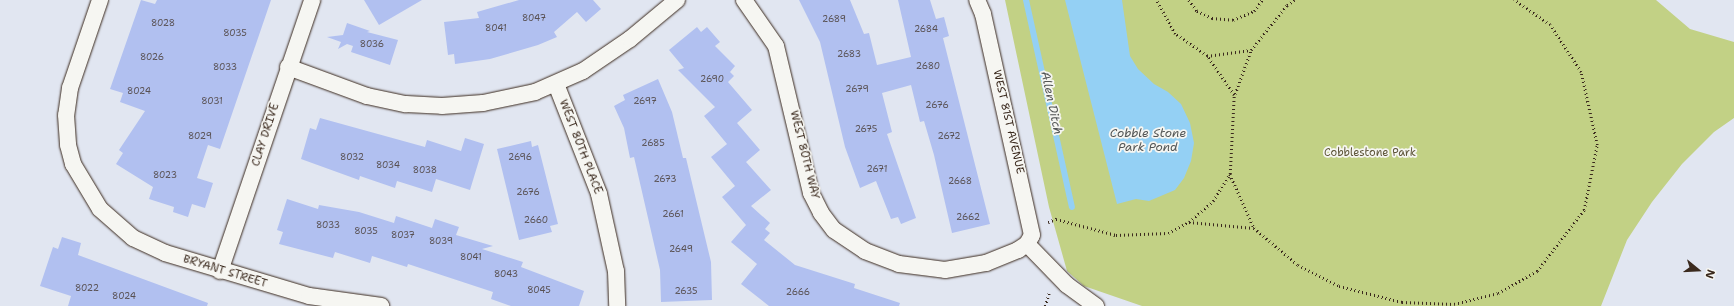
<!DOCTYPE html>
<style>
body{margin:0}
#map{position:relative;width:1734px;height:306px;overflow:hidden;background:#e1e6f1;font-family:"Shantell Sans",sans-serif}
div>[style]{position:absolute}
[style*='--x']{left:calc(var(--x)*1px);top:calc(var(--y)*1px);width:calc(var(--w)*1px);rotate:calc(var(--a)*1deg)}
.green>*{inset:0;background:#c2d185}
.water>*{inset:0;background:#94d0f4}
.stream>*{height:6px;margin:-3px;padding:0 3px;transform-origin:3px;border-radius:3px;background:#94d0f4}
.building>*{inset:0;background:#b1c0f0}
.path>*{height:2.5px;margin-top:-1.25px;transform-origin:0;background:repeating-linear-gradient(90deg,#3b2a1e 0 1px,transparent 0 4px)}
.roads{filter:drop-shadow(0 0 1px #3b2a1e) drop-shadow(0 0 1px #3b2a1e)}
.street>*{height:16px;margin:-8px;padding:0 8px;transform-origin:8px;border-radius:8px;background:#f6f6f2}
span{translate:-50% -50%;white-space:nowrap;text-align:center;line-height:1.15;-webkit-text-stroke:3.5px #f6f6f2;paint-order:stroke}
.number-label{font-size:9px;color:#585052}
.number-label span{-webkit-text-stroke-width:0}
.street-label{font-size:11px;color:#3b2a1e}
.park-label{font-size:11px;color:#5d5438}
.water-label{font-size:12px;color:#515454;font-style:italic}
.north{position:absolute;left:1678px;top:250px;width:40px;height:40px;-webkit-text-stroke:3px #f6f6f2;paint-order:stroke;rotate:108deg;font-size:11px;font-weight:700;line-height:16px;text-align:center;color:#3b2a1e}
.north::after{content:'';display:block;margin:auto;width:14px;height:18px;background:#3b2a1e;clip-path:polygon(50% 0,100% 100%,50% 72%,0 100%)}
</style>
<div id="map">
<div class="green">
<i style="clip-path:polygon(1005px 0,1656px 0,1690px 29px,1734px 42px,1734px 118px,1714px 132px,1682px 164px,1652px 202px,1627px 240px,1601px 306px,1142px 306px,1084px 286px,1067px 271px,1049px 207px)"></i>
</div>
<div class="water">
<i style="clip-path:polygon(1065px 0,1122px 0,1130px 56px,1138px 69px,1154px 84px,1168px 92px,1181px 104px,1190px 123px,1194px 143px,1191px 161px,1184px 178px,1175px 190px,1149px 201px,1136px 199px,1117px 204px)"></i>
</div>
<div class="stream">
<i style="--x:1026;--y:0;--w:212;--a:77.5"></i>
</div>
<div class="building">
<i style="clip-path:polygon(141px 0,155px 4px,157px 0,271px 0,220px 149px,208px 145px,197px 178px,213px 183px,205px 208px,192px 204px,188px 217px,173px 212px,174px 207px,149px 199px,153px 187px,116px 164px,123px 153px,119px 150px,145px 111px,120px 102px,123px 93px,110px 89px)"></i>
<i style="clip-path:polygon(364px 0,422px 0,379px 25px)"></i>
<i style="clip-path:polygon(519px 0,593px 0,601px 9px,586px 22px,577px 12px,554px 32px,557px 37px,538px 45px,490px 59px,455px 64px,454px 54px,448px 55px,444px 22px,479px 18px,477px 12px)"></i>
<i style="clip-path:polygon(799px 0,850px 0,864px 34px,869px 33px,877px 65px,911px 57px,898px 0,930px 0,936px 19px,944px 17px,949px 36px,943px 38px,990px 224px,952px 233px,934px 155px,924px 121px,920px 122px,911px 85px,882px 93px,892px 132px,887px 134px,916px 218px,901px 224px,898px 217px,891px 219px,876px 181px,860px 188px,845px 147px,820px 42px)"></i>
<i style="clip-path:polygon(347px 23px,370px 31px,367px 32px,398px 40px,390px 65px,351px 52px,353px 46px,347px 44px,338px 49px,341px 42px,327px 37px,343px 35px)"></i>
<i style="clip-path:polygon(697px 27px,701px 32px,707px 27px,720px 42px,715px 46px,735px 66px,730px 72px,734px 76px,728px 82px,752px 110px,737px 123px,760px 150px,746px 162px,771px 190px,751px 206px,770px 223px,765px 229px,770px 233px,764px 240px,795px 265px,855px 284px,854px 288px,900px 303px,899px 306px,769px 306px,741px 284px,757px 264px,731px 242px,746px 225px,722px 197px,735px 186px,711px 157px,727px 144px,704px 116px,715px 107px,678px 70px,684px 68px,669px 50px)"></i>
<i style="clip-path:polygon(658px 79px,672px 112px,683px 158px,686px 158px,711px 262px,712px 300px,661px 302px,660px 270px,634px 157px,630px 158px,624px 128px,614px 106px,625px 100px,623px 95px)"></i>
<i style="clip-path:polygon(320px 118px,425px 147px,427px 140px,461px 151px,465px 138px,484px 144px,470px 190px,436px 179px,432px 192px,397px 181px,395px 188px,360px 176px,359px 180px,301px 159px,310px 128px,316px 130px)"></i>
<i style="clip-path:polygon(531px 141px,532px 147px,538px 145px,558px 224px,550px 226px,552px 232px,519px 240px,497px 149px)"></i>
<i style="clip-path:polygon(287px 199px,318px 209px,319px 205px,359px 212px,394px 223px,396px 216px,432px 228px,435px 219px,459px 227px,456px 235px,493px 246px,482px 249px,523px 262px,521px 267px,584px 291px,579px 306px,511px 306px,491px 299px,493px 292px,408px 264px,407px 267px,372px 256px,370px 263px,335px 252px,333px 258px,279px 244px,283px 232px,277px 230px)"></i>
<i style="clip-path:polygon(62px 237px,81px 243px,78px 255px,208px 303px,207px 306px,68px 306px,71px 296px,40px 286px,53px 247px,58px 249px)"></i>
</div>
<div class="path">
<i style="--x:1189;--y:0;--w:14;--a:54"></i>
<i style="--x:1197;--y:11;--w:17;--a:25"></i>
<i style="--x:1212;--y:18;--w:21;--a:5"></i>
<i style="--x:1233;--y:20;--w:23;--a:-23"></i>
<i style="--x:1254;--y:11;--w:14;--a:-54"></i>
<i style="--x:1207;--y:56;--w:44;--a:-7.8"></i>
<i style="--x:1251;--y:50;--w:58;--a:-51.3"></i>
<i style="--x:1287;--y:5;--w:9;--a:-36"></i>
<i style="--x:1235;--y:94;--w:47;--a:-70"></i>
<i style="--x:1230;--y:174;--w:59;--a:66"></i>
<i style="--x:1048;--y:222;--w:9;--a:-21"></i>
<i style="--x:1056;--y:219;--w:62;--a:14.9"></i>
<i style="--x:1116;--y:235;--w:52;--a:-2.2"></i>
<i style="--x:1168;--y:233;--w:24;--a:-28"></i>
<i style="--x:1189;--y:222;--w:32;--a:-41"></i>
<i style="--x:1213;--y:201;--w:32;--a:-58"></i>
<i style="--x:1230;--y:174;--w:79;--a:-87.1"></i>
<i style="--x:1234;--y:95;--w:47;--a:-124.7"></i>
<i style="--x:1207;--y:56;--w:39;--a:-145"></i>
<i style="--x:1175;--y:34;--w:39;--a:-119"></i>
<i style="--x:1189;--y:222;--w:65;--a:5.3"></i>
<i style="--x:1254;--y:228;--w:57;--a:40.1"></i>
<i style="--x:1298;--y:265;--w:46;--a:27.1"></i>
<i style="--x:1339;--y:286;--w:65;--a:14.3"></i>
<i style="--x:1402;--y:302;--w:52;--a:2.2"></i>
<i style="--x:1454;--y:304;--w:45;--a:-14"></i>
<i style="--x:1498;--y:293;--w:45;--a:-29.4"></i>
<i style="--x:1537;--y:271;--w:77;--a:-52.4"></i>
<i style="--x:1584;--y:210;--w:66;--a:-78.7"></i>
<i style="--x:1597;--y:145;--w:75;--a:-102.4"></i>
<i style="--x:1581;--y:72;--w:56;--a:-123.4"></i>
<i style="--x:1550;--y:25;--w:44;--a:-145.2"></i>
<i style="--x:1045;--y:306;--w:14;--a:-73"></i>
</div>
<div class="roads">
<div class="street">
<i style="--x:100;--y:0;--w:93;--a:108.8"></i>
<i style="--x:70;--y:88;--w:27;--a:98"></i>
<i style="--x:66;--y:115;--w:30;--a:86"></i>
<i style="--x:68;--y:145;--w:20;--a:75"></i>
<i style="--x:73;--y:164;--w:52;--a:59"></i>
<i style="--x:100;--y:209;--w:44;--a:41.3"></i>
<i style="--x:133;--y:238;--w:35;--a:25"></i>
<i style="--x:165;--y:253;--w:150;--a:16.6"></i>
<i style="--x:309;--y:296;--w:73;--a:7.9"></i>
<i style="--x:744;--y:0;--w:56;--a:55.2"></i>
<i style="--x:776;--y:46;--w:151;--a:76.6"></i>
<i style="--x:811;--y:193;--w:22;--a:63"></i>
<i style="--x:821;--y:213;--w:21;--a:53"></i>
<i style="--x:834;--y:230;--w:37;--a:34"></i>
<i style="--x:865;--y:251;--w:36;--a:21"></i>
<i style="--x:899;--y:264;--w:46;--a:7.4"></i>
<i style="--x:945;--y:270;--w:42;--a:-9.7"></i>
<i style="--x:986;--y:263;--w:35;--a:-22"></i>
<i style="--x:1018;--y:250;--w:11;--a:-34"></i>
<i style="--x:1027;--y:244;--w:10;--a:-61"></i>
<i style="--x:1032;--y:235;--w:226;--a:-102.5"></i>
<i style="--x:983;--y:14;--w:15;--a:-113"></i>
<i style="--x:288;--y:67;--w:84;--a:20.2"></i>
<i style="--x:367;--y:96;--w:40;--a:12"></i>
<i style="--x:406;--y:104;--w:36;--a:3"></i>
<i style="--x:442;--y:106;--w:41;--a:-4.2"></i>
<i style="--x:483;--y:103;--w:53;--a:-11.9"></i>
<i style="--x:535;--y:92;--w:52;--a:-23.6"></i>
<i style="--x:583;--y:71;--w:57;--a:-34.2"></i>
<i style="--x:630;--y:39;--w:61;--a:-39.7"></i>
<i style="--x:556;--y:84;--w:118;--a:68.6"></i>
<i style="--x:599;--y:194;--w:79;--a:77.6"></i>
<i style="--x:616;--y:271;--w:35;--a:88"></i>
<i style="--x:1027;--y:244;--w:57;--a:45.7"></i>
<i style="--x:1067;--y:285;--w:36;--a:36"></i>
<i style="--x:220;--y:271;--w:286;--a:-71.2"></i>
</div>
</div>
<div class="number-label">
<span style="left:534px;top:18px">8047</span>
<span style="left:834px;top:19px">2689</span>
<span style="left:163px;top:23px">8028</span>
<span style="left:496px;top:28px">8041</span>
<span style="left:926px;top:29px">2684</span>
<span style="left:235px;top:33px">8035</span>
<span style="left:372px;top:44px">8036</span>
<span style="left:849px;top:54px">2683</span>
<span style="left:152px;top:57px">8026</span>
<span style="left:928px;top:66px">2680</span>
<span style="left:225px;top:67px">8033</span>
<span style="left:712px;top:79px">2690</span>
<span style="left:857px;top:89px">2679</span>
<span style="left:139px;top:91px">8024</span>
<span style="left:212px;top:101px">8031</span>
<span style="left:645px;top:101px">2697</span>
<span style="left:937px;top:105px">2676</span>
<span style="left:866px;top:129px">2675</span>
<span style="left:200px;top:136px">8029</span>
<span style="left:949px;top:136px">2672</span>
<span style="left:653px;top:143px">2685</span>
<span style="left:352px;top:157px">8032</span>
<span style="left:520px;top:157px">2696</span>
<span style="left:388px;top:165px">8034</span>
<span style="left:877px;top:169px">2671</span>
<span style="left:425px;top:170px">8038</span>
<span style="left:165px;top:175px">8023</span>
<span style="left:665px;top:179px">2673</span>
<span style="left:960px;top:181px">2668</span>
<span style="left:528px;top:192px">2676</span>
<span style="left:673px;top:214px">2661</span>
<span style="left:968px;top:217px">2662</span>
<span style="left:536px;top:220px">2660</span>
<span style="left:328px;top:225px">8033</span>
<span style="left:366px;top:231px">8035</span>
<span style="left:403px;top:235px">8037</span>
<span style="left:441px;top:241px">8039</span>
<span style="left:681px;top:249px">2649</span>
<span style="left:471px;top:257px">8041</span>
<span style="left:506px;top:274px">8043</span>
<span style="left:87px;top:288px">8022</span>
<span style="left:539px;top:290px">8045</span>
<span style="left:686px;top:291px">2635</span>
<span style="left:798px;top:292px">2666</span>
<span style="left:124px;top:296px">8024</span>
</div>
<div class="street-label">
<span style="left:1008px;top:122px;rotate:77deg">WEST 81ST AVENUE</span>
<span style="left:266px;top:135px;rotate:-72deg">CLAY DRIVE</span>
<span style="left:580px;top:147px;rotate:69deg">WEST 80TH PLACE</span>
<span style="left:804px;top:155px;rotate:76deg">WEST 80TH WAY</span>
<span style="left:225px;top:272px;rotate:17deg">BRYANT STREET</span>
</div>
<div class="park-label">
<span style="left:1370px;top:153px">Cobblestone Park</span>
</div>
<div class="water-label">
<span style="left:1051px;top:103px;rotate:78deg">Allen Ditch</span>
<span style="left:1148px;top:141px">Cobble Stone<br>Park Pond</span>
</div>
<div class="north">N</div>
</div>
